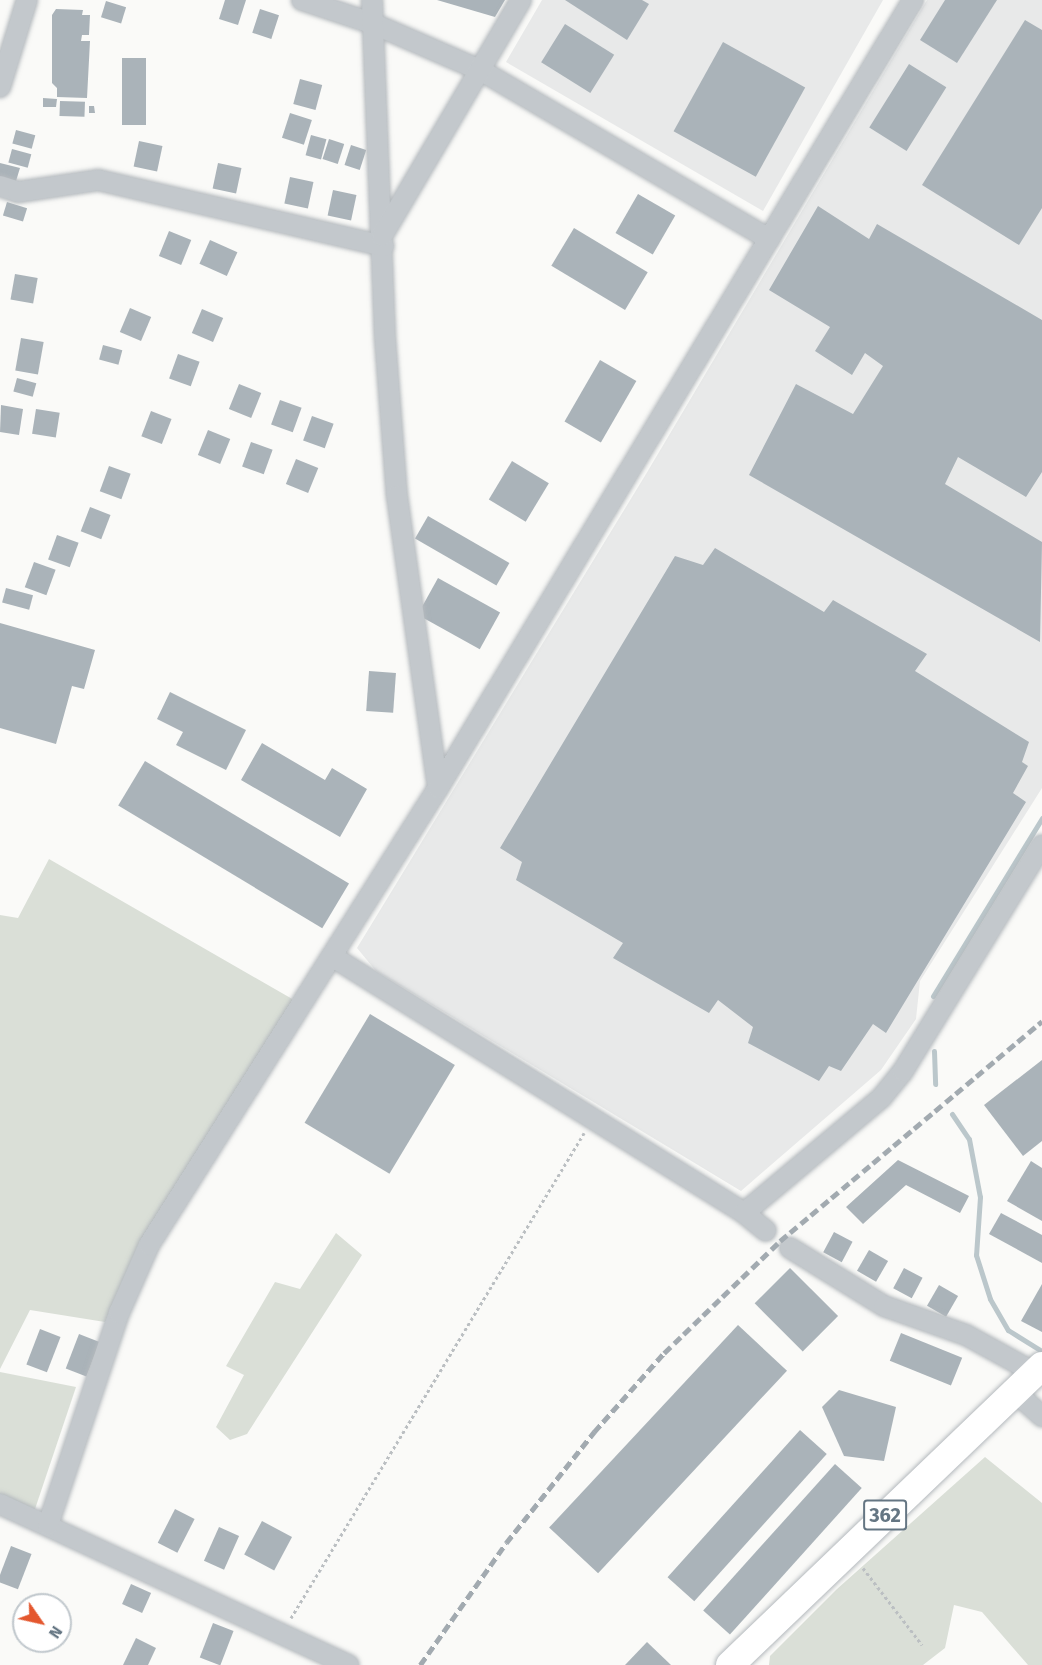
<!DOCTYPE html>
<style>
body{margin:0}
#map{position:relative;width:1042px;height:1665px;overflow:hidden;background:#fafaf8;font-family:"Fira Sans",sans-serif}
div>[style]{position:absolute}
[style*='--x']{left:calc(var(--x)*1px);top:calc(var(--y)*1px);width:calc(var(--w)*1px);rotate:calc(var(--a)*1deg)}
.built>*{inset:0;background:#e8e9e9}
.green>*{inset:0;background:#dadfd7}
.stream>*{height:5px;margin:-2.5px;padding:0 2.5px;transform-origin:2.5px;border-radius:2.5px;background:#bbc7cb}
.building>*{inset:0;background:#aab3b9;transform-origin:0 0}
.path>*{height:3px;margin-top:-1.5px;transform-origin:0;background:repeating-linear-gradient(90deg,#bbbfc2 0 3px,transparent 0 6px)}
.roads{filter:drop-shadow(0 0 2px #b4b9bd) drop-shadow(0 0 2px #b4b9bd)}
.minor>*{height:20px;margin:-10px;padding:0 10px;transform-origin:10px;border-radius:10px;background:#c3c8cc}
.highway>*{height:28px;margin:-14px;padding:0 14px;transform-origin:14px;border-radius:14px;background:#fff}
.rail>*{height:4.5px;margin-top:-2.25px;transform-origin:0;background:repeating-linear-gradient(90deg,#a2aab0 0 9px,transparent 0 13.5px)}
span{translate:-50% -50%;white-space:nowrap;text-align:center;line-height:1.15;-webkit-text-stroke:6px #fff;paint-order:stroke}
.shield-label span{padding:2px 4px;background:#fff;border:2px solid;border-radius:4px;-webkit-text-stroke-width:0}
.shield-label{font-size:20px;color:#657683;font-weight:700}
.north{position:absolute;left:12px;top:1593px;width:60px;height:60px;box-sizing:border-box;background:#fff;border:2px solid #c1c8cd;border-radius:50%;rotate:124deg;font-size:16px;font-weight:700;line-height:24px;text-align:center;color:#657683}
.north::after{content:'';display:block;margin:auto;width:21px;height:27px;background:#e4572e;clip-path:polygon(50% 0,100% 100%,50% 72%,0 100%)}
</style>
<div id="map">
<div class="built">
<i style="clip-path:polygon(542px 0,883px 0,763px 211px,506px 62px)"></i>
<i style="clip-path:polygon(927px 0,1042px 0,1042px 788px,920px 981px,916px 1019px,881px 1070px,741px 1191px,376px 971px,357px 948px,646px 474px)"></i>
</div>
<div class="green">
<i style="clip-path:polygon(49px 859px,294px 1000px,105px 1322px,30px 1310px,0 1369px,0 915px,18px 918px)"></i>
<i style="clip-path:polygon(336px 1233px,362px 1255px,247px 1434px,230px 1440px,216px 1427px,244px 1375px,226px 1366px,275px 1282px,300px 1289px)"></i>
<i style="clip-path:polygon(0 1372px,76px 1387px,32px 1518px,0 1509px)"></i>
<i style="clip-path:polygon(985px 1457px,1042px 1503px,1042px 1665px,1028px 1665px,982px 1612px,954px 1605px,945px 1648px,923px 1665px,769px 1665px,770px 1656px,837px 1589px)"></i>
</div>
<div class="stream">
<i style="--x:933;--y:996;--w:209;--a:-58.5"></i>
<i style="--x:934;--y:1051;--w:33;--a:88"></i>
<i style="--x:952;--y:1114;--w:30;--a:56"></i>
<i style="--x:969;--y:1139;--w:59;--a:79.3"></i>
<i style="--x:980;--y:1197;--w:58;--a:93.9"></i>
<i style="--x:976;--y:1255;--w:46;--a:72.3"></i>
<i style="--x:990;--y:1299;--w:36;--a:60"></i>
<i style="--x:1008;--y:1330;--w:40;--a:32"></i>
</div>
<div class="building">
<i style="clip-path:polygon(225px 0,246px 0,238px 25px,219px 19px)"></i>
<i style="clip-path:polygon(437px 0,505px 0,495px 17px)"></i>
<i style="clip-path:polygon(565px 0,642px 0,649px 4px,627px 40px)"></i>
<i style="clip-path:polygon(945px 0,997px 0,957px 63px,920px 40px)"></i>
<i style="left:106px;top:1px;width:21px;height:17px;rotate:17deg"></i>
<i style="clip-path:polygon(56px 9px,83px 10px,82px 15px,90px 15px,89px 35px,82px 35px,81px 41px,90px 41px,87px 98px,57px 97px,57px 88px,52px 83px,52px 15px)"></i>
<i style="left:260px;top:9px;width:20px;height:25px;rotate:18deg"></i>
<i style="clip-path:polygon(1025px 20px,1042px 30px,1042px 208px,1019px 245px,922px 185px)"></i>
<i style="left:565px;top:24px;width:58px;height:45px;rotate:32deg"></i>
<i style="left:723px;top:42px;width:94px;height:102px;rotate:29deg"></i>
<i style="left:122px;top:58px;width:24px;height:67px"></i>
<i style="left:909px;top:64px;width:44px;height:75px;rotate:32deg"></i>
<i style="left:300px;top:79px;width:23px;height:26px;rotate:15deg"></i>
<i style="clip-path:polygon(43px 98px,57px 99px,56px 107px,43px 107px)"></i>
<i style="left:60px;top:101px;width:25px;height:15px;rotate:2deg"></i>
<i style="clip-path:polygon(89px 106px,94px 106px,95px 113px,89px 113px)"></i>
<i style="left:290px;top:113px;width:23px;height:26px;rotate:18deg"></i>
<i style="left:16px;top:130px;width:20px;height:14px;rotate:15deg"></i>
<i style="left:311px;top:135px;width:16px;height:21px;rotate:15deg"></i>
<i style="left:329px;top:139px;width:16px;height:21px;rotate:18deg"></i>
<i style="left:139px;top:141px;width:24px;height:26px;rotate:12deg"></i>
<i style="left:351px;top:145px;width:16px;height:21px;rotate:18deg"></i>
<i style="left:12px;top:149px;width:20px;height:14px;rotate:15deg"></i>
<i style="clip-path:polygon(0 163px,20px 168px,16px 181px,0 177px)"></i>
<i style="left:218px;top:163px;width:24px;height:26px;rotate:12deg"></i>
<i style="left:290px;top:177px;width:24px;height:27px;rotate:12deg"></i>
<i style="left:333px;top:190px;width:24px;height:26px;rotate:12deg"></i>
<i style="left:638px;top:194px;width:43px;height:45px;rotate:30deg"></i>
<i style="left:7px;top:202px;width:21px;height:14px;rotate:17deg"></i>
<i style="clip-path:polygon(818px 206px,869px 239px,877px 224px,1042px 320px,1042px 472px,1026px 497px,958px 457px,945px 484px,1042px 542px,1040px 642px,749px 475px,796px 384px,853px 414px,883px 366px,865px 353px,852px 375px,815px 351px,830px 327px,769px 290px)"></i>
<i style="left:574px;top:228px;width:86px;height:44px;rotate:31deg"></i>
<i style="left:169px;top:231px;width:24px;height:27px;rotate:22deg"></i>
<i style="left:210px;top:240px;width:30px;height:26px;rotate:24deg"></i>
<i style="left:15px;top:274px;width:23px;height:26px;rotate:10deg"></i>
<i style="left:130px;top:308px;width:23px;height:26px;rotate:23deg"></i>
<i style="left:202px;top:309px;width:23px;height:26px;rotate:23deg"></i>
<i style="left:21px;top:338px;width:23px;height:33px;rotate:10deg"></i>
<i style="left:103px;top:345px;width:20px;height:15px;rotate:15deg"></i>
<i style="left:178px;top:354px;width:23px;height:26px;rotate:20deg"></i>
<i style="left:600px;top:360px;width:42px;height:71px;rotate:30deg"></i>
<i style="left:17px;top:378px;width:20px;height:14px;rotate:15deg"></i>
<i style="left:239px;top:384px;width:24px;height:27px;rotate:22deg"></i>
<i style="left:280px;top:400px;width:23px;height:26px;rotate:20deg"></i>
<i style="clip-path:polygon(1px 405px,23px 409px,19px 435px,0 432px)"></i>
<i style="left:36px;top:409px;width:24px;height:25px;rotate:9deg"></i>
<i style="left:151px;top:411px;width:22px;height:27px;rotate:21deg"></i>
<i style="left:312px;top:416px;width:23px;height:26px;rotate:20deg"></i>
<i style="left:208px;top:430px;width:24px;height:27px;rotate:22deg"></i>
<i style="left:251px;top:442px;width:23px;height:26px;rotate:20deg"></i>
<i style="left:296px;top:459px;width:24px;height:27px;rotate:22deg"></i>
<i style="left:512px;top:461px;width:43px;height:45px;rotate:31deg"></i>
<i style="left:109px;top:466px;width:23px;height:27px;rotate:20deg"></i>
<i style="left:90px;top:507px;width:22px;height:26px;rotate:21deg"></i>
<i style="left:428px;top:516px;width:94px;height:26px;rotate:30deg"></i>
<i style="left:57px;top:535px;width:23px;height:26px;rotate:20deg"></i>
<i style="clip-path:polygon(715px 548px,824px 612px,833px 600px,927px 654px,915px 671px,1029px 742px,1022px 762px,1028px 766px,1013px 793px,1026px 802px,886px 1033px,873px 1024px,841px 1071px,829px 1066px,819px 1081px,748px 1043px,753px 1027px,718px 1000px,709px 1013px,613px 958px,623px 943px,516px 880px,522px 862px,500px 848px,675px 556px,703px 565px)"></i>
<i style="left:34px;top:562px;width:23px;height:27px;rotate:20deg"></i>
<i style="left:438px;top:578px;width:71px;height:42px;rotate:29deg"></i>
<i style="left:6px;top:588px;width:28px;height:15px;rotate:15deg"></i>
<i style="clip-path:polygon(0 623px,95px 650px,84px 689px,72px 686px,56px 744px,0 728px)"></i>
<i style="left:369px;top:671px;width:27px;height:40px;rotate:4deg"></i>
<i style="clip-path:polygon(170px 692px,246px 730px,226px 770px,176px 745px,183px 732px,157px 719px)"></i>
<i style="clip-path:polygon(262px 743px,325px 780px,332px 768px,367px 789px,340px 837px,241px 780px)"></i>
<i style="left:145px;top:761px;width:238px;height:52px;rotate:31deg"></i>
<i style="left:370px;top:1014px;width:99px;height:127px;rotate:31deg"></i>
<i style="clip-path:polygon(1042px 1060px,1042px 1141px,1023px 1156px,984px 1105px)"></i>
<i style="clip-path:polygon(898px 1160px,969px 1196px,960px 1213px,906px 1185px,863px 1224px,846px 1207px)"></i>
<i style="clip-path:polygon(1031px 1161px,1042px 1168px,1042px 1221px,1007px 1201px)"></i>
<i style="clip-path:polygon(1001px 1213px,1042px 1235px,1042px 1263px,989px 1234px)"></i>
<i style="left:834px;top:1232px;width:21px;height:23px;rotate:28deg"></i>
<i style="left:869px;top:1250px;width:22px;height:24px;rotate:30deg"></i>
<i style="left:790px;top:1268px;width:68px;height:50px;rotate:45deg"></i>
<i style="left:904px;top:1268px;width:21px;height:23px;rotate:28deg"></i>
<i style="clip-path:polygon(1042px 1284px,1042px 1332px,1021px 1321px)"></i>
<i style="left:939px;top:1285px;width:22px;height:24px;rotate:30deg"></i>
<i style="left:738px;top:1325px;width:67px;height:277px;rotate:43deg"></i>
<i style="left:40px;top:1329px;width:22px;height:38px;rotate:21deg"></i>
<i style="left:901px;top:1333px;width:66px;height:30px;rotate:22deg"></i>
<i style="left:79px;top:1334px;width:22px;height:37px;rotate:21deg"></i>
<i style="clip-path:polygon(839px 1390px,896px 1407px,884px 1461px,844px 1456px,822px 1407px)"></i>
<i style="left:800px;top:1430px;width:36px;height:198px;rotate:42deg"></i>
<i style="left:835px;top:1464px;width:36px;height:197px;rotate:42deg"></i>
<i style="left:175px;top:1509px;width:22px;height:38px;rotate:27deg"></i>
<i style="left:262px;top:1521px;width:34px;height:38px;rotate:28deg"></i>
<i style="left:219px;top:1527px;width:22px;height:37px;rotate:24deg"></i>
<i style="left:11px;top:1546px;width:22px;height:38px;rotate:21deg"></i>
<i style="left:131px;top:1584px;width:22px;height:22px;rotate:24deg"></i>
<i style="left:213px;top:1623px;width:22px;height:37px;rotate:21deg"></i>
<i style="clip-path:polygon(136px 1638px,156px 1648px,148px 1665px,123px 1665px)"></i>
<i style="clip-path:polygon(647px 1642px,671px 1665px,625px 1665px)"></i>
</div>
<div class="path">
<i style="--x:863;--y:1568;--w:97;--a:52.5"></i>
<i style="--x:291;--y:1618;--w:567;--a:-58.86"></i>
</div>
<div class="roads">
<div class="minor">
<i style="--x:302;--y:0;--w:76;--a:18.4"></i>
<i style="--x:374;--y:24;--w:116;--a:23.5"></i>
<i style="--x:480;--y:70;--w:335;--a:30.3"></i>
<i style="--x:372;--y:0;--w:338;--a:87.8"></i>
<i style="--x:385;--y:338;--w:158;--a:85.7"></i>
<i style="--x:397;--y:496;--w:295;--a:82"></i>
<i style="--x:0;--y:87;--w:91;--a:-72.8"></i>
<i style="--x:0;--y:186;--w:19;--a:18"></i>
<i style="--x:18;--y:192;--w:81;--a:-8.5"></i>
<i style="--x:98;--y:180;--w:293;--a:13"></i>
<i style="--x:382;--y:236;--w:274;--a:-59.5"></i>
<i style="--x:333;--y:957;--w:484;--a:31.9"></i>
<i style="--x:744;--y:1213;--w:28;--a:39"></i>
<i style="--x:744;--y:1213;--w:180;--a:-40"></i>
<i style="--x:882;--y:1097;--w:33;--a:-51"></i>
<i style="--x:903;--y:1071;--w:265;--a:-58.4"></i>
<i style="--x:790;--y:1248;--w:110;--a:31.7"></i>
<i style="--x:884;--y:1306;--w:87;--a:19.5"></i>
<i style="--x:966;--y:1335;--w:79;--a:28.8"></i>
<i style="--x:1014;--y:1391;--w:38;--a:42"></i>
<i style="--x:0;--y:1504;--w:384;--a:24.8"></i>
<i style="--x:48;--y:1525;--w:224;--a:-71.5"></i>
<i style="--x:119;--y:1313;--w:74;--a:-66.2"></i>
<i style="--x:149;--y:1245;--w:541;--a:-57.69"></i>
<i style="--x:438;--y:788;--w:920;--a:-58.92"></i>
</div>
<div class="highway">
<i style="--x:730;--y:1665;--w:432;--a:-43.8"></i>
</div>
</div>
<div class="rail">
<i style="--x:420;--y:1665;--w:149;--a:-54.8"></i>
<i style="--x:506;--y:1543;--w:142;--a:-51.6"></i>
<i style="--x:594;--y:1432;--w:106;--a:-48.5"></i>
<i style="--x:664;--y:1353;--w:161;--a:-44"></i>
<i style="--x:780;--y:1241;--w:342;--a:-40"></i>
</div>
<div class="shield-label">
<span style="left:885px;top:1515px">362</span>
</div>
<div class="north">N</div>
</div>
